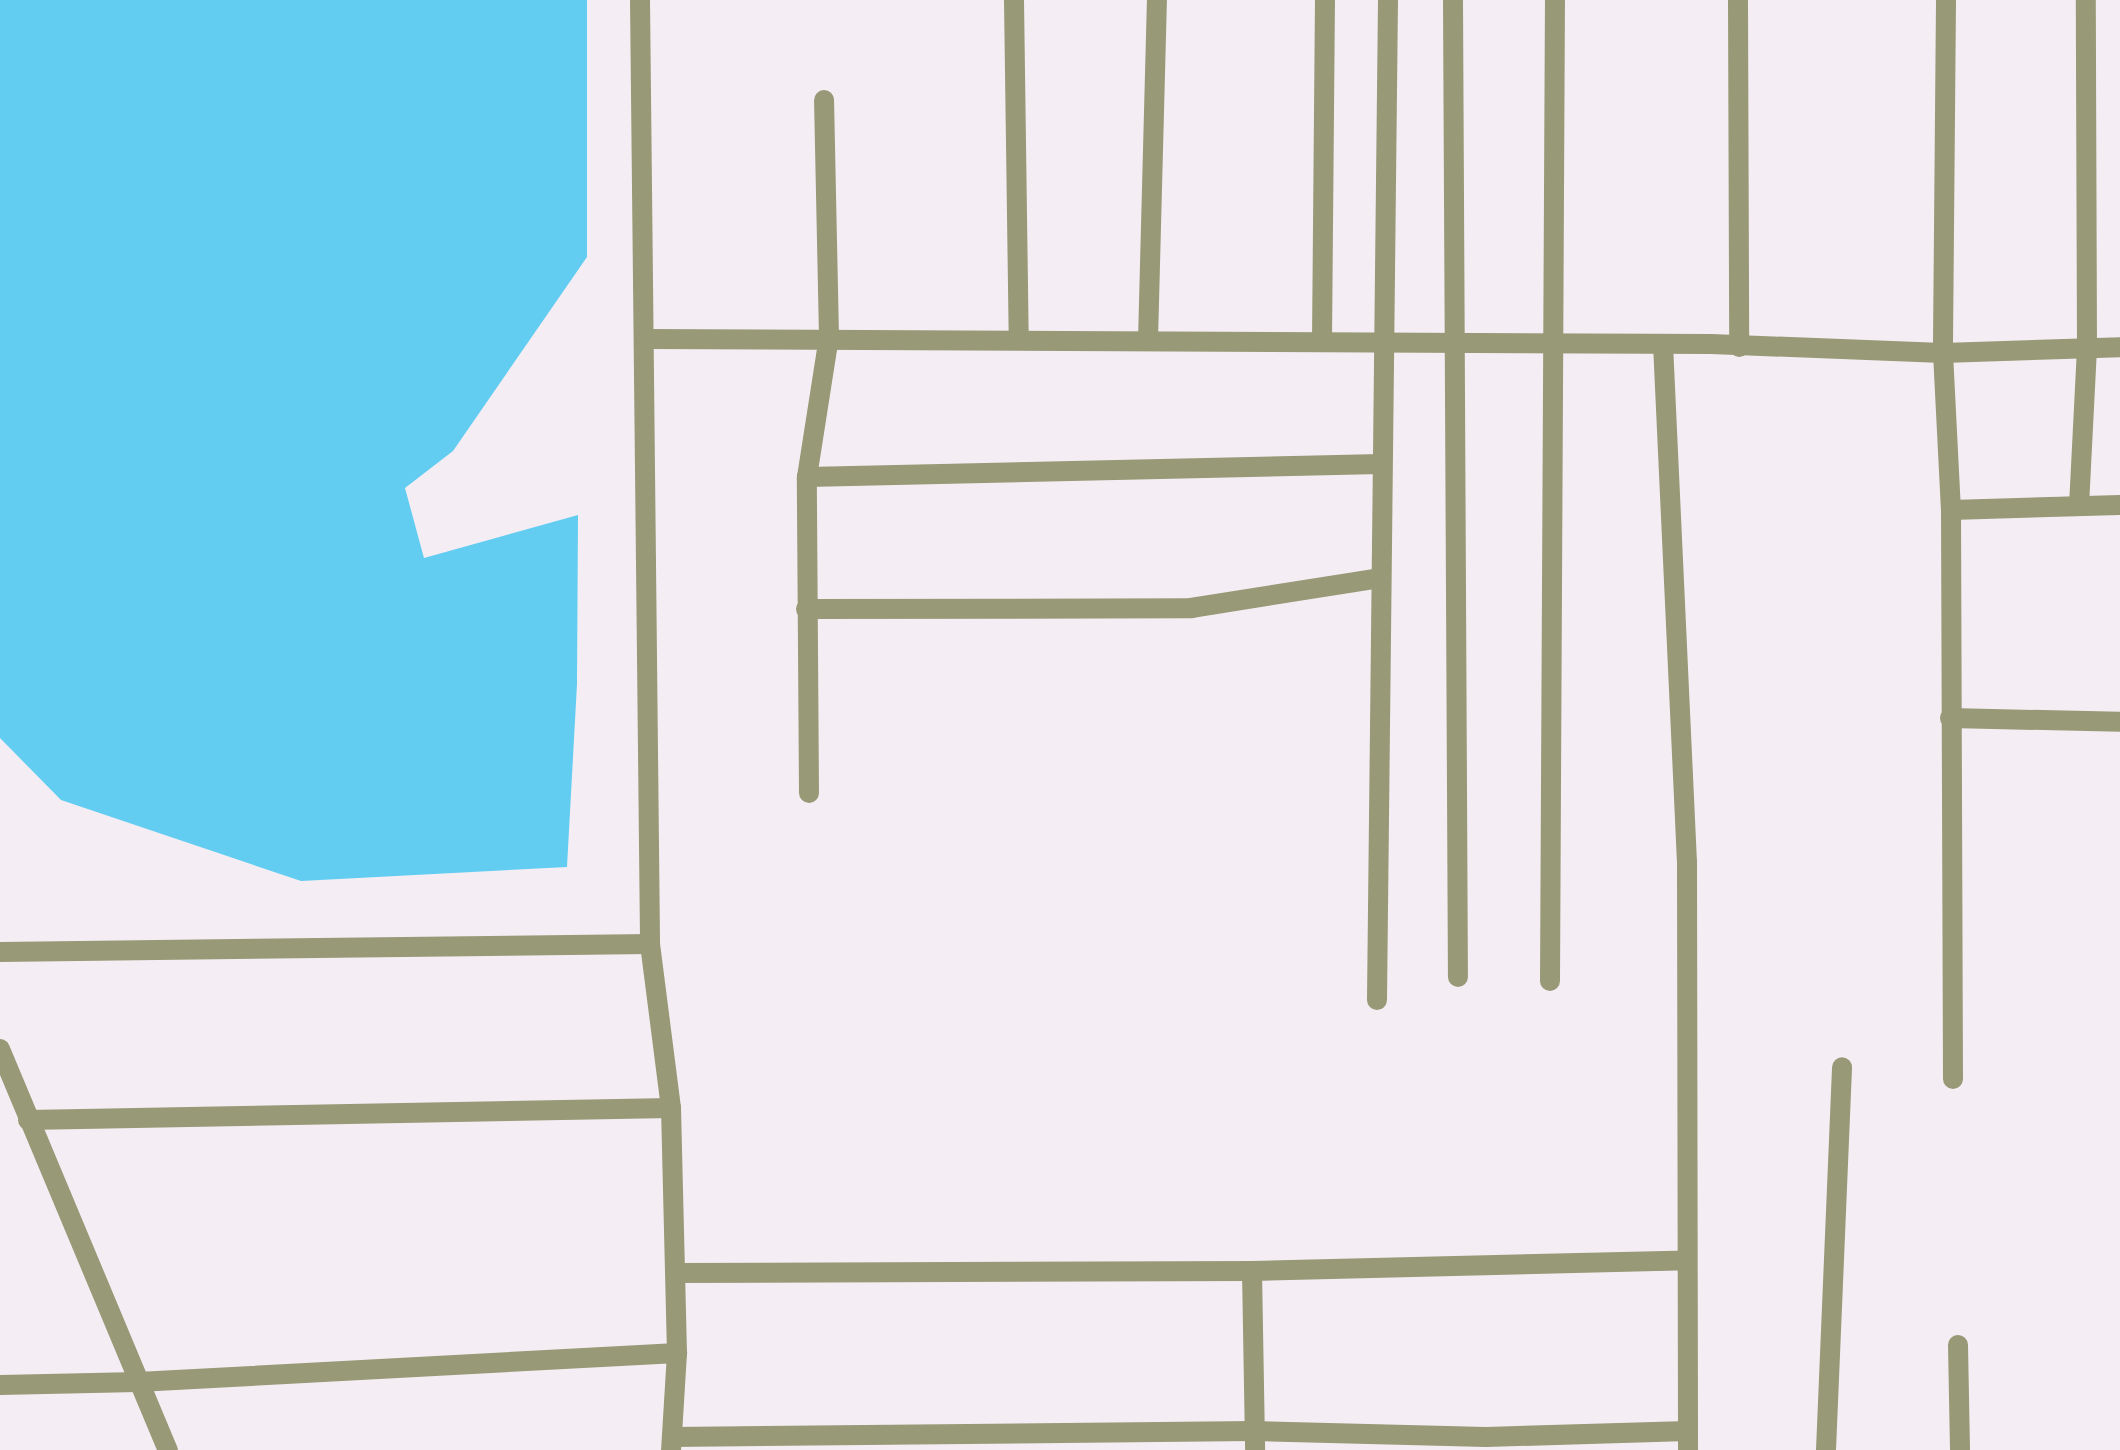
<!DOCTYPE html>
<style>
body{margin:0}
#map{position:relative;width:2120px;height:1450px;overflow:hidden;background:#f4eef4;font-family:Karla,sans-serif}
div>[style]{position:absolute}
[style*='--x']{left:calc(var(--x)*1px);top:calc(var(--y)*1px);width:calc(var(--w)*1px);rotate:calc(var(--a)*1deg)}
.water>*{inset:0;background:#62cdf1}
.minor>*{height:20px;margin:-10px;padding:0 10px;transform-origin:10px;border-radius:10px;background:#989976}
span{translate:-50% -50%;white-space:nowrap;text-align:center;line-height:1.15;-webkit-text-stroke:8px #f4eef4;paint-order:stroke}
</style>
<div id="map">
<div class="water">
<i style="clip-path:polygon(0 0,587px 0,587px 257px,453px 451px,405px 488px,424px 558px,578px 515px,577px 684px,567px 867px,301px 881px,61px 800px,0 738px)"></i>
</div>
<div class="minor">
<i style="--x:640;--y:0;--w:944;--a:89.39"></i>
<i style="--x:650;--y:944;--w:165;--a:82.7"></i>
<i style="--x:671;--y:1108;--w:245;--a:88.6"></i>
<i style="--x:677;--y:1353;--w:97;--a:93.5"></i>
<i style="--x:1014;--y:0;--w:340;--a:89.2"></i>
<i style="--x:1453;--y:0;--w:977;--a:89.71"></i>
<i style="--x:1738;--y:0;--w:347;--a:89.8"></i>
<i style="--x:1946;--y:0;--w:353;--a:90.5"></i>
<i style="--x:1943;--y:353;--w:157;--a:87.1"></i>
<i style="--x:1951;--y:510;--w:569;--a:89.8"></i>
<i style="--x:646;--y:339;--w:1065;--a:0.27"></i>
<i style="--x:1711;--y:344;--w:232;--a:2.2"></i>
<i style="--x:1943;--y:353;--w:177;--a:-1.9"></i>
<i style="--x:1148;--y:341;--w:341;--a:-88.5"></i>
<i style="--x:1322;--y:341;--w:341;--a:-89.5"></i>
<i style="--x:1663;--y:344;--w:519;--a:87.35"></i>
<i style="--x:1687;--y:862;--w:588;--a:89.9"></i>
<i style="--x:807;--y:477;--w:574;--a:-1.3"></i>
<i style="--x:2079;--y:506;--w:160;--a:-87.1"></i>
<i style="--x:2087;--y:346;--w:346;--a:-90.2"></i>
<i style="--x:1951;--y:510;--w:169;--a:-1.7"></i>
<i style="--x:806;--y:609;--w:385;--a:-0.1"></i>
<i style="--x:1191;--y:608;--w:191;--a:-9"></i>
<i style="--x:1950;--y:718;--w:170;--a:1.3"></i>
<i style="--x:809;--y:793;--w:316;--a:-90.4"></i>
<i style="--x:807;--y:477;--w:142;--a:-81.1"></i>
<i style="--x:829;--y:337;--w:237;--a:-91.2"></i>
<i style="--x:0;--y:952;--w:650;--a:-0.71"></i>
<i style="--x:1550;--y:981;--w:981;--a:-89.71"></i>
<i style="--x:1377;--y:1000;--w:1000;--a:-89.37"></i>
<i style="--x:0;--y:1049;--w:435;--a:67.3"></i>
<i style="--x:28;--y:1120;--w:643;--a:-1.07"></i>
<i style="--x:1252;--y:1271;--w:179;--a:89"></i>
<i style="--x:676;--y:1273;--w:576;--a:-0.2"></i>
<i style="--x:1252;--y:1271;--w:435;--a:-1.4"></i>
<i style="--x:1958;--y:1345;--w:105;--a:88.9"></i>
<i style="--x:0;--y:1385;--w:138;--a:-1.2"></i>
<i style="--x:138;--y:1382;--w:540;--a:-3.08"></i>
<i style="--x:672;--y:1437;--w:582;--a:-0.59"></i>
<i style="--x:1254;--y:1431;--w:232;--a:1.5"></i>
<i style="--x:1486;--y:1437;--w:202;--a:-1.7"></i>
<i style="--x:1826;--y:1450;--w:383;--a:-87.6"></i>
</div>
</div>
